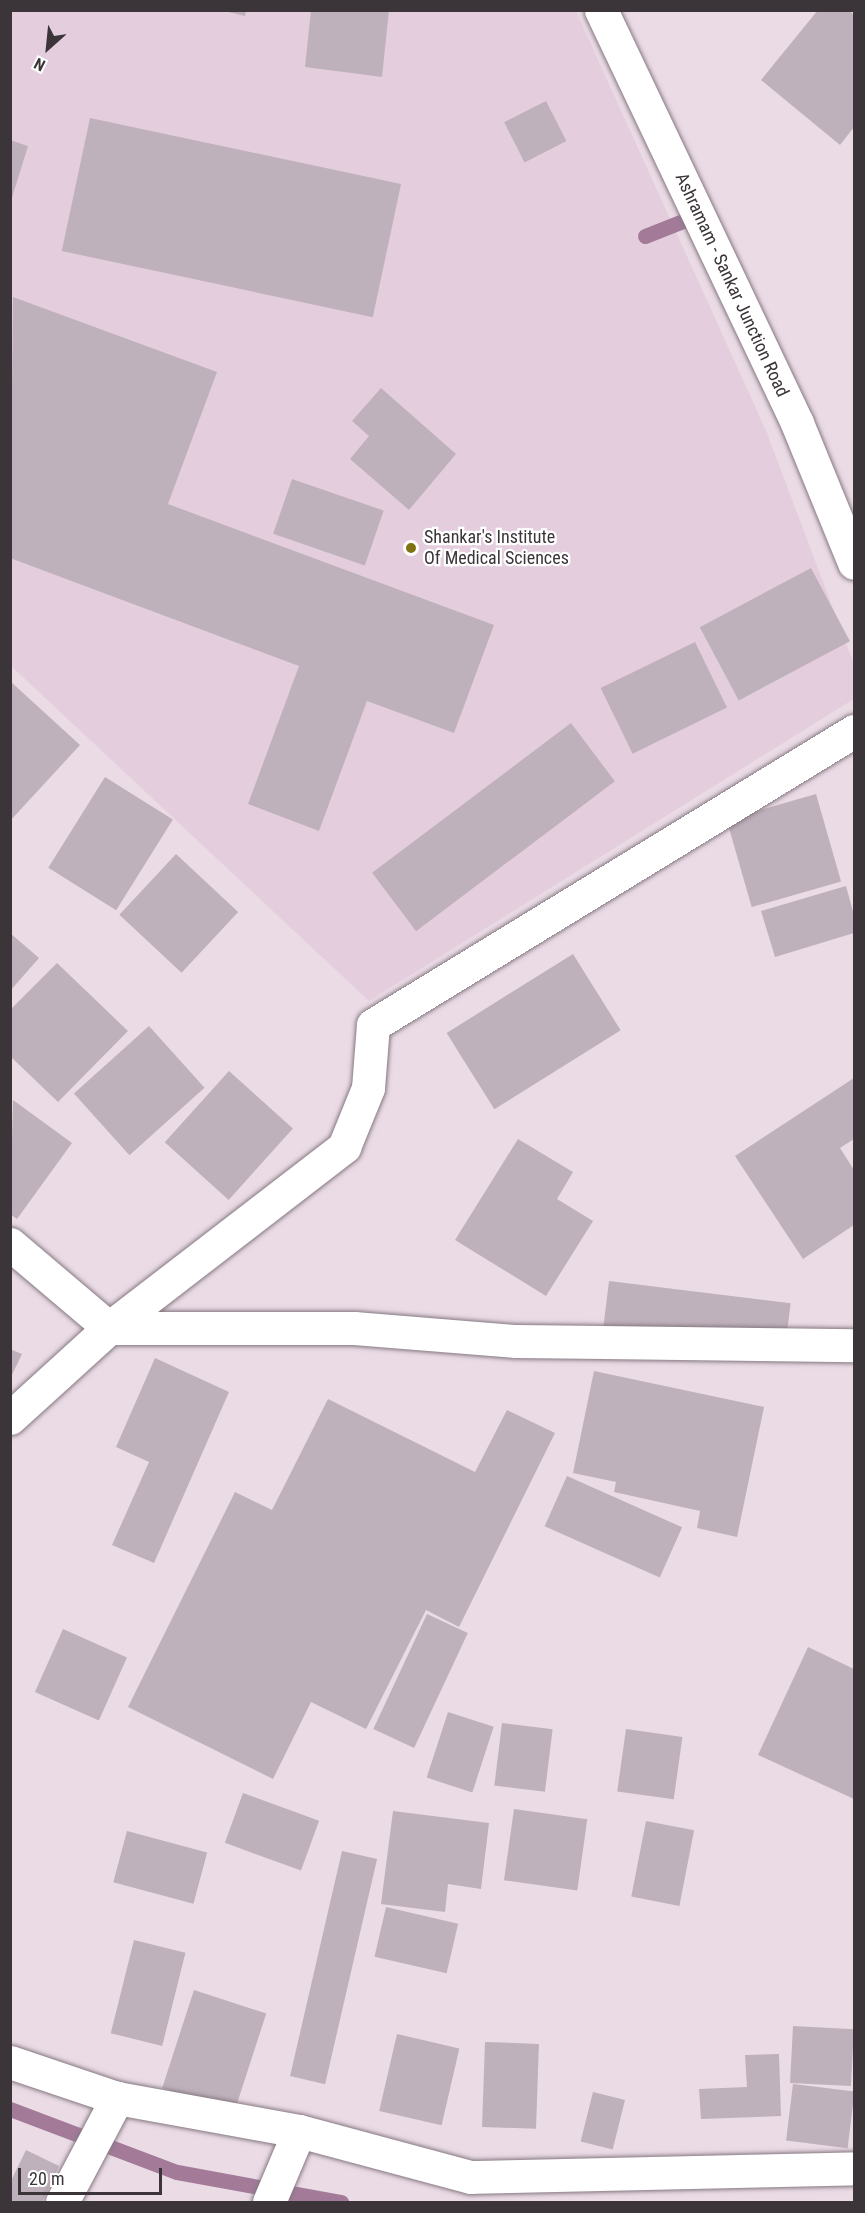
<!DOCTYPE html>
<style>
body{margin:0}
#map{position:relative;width:865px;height:2213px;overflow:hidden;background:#eadbe5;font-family:"Roboto Condensed",sans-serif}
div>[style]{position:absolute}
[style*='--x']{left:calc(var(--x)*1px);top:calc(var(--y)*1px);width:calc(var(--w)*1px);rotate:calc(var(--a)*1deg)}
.built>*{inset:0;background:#e4cede}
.stream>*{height:15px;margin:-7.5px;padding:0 7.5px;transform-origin:7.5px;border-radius:7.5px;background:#a37b99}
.building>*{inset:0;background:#bfb1bb;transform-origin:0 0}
.roads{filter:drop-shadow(0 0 2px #867982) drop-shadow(0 0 2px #867982)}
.minor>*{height:33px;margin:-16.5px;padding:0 16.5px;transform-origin:16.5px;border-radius:16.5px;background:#fff}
.dots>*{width:16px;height:16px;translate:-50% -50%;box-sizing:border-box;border:3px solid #fff;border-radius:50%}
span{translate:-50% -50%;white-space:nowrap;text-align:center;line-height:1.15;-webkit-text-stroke:4.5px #fff;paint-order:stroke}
.street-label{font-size:18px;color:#3b3539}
.poi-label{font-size:18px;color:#3b3539}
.left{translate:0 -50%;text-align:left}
.frame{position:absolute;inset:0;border:12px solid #3b3539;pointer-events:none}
.north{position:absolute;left:18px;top:18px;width:60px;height:60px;-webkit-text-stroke:4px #fff;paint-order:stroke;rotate:207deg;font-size:16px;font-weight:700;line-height:24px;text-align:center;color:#3b3539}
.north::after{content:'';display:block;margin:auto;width:21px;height:27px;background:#3b3539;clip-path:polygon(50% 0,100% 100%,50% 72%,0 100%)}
.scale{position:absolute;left:18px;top:2168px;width:144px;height:27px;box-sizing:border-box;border:3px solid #3b3539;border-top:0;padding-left:8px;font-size:18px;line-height:21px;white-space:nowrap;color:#3b3539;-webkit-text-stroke:4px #fff;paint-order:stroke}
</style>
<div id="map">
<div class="built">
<i style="clip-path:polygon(10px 11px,576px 11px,767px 433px,854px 664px,854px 699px,369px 1001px,11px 666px)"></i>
</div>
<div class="stream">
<i style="--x:645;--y:236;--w:57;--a:-21.6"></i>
<i style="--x:10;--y:2109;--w:178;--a:20.7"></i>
<i style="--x:177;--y:2172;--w:167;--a:10.4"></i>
</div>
<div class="building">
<i style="clip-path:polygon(220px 10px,246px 10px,245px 16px)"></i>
<i style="clip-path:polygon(311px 10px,389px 10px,382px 77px,305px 67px)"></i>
<i style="clip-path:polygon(818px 10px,849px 10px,854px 15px,854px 127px,840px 145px,761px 80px)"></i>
<i style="left:546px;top:101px;width:45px;height:47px;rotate:63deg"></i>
<i style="left:90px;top:118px;width:318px;height:136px;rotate:12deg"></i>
<i style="clip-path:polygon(10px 140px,28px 146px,11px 201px,10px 201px)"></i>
<i style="clip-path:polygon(13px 297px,217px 372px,168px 504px,494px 625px,454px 733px,367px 701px,319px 831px,248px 804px,299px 666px,10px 558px)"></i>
<i style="clip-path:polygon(381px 388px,456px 454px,409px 510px,350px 459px,369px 436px,352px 421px)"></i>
<i style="left:292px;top:479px;width:97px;height:58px;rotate:19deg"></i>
<i style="left:811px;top:568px;width:83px;height:126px;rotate:62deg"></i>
<i style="left:695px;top:642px;width:73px;height:105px;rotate:64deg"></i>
<i style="clip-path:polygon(10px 681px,80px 745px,10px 821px)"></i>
<i style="left:571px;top:723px;width:73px;height:249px;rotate:53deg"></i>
<i style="left:105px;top:777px;width:80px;height:107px;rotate:32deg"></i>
<i style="left:816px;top:794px;width:91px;height:93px;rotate:74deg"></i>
<i style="left:176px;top:854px;width:85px;height:83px;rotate:43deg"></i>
<i style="clip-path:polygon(846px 886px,854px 915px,854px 933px,775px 957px,761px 911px)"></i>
<i style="clip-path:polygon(10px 933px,39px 958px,10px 991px)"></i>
<i style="left:573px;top:954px;width:90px;height:149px;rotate:58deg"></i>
<i style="clip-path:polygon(57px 963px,128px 1031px,58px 1102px,10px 1056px,10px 1010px)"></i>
<i style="left:149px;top:1026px;width:83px;height:101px;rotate:48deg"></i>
<i style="left:229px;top:1071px;width:86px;height:96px;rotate:42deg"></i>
<i style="clip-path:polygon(854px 1078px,854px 1139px,840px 1148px,854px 1170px,854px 1225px,803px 1259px,735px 1156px)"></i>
<i style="clip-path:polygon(13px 1100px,72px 1143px,17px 1219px,10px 1214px)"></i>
<i style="clip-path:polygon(518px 1139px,573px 1172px,557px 1199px,593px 1221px,546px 1296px,455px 1240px)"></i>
<i style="left:609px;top:1281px;width:183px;height:50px;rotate:7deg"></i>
<i style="clip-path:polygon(10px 1349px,22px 1354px,10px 1379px)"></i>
<i style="clip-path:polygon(155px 1358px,229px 1392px,154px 1563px,112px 1545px,149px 1462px,116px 1447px)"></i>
<i style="clip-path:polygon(594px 1371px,764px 1407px,737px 1537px,697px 1528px,700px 1511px,614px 1492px,616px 1482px,573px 1473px)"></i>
<i style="clip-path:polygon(328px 1399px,475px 1472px,507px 1410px,555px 1433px,459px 1627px,426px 1610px,366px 1729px,311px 1702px,273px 1779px,128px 1707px,235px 1492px,272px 1510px)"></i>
<i style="left:567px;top:1476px;width:126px;height:55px;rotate:24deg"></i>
<i style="left:427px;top:1614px;width:45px;height:127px;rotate:25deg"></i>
<i style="left:63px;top:1629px;width:70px;height:69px;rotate:24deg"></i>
<i style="clip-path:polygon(808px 1647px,854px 1669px,854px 1799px,758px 1755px)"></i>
<i style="left:448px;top:1712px;width:48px;height:69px;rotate:18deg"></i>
<i style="left:502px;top:1723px;width:51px;height:63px;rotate:7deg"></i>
<i style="left:626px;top:1729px;width:57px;height:63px;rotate:8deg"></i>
<i style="left:243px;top:1793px;width:81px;height:53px;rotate:20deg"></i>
<i style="left:514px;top:1809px;width:74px;height:72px;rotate:8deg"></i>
<i style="clip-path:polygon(393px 1811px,489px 1823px,481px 1889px,448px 1884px,445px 1912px,381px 1904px)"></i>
<i style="left:646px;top:1821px;width:49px;height:77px;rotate:11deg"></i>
<i style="left:127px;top:1831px;width:83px;height:53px;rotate:15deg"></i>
<i style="left:342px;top:1851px;width:36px;height:231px;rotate:13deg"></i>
<i style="left:386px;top:1907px;width:74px;height:51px;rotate:13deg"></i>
<i style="left:134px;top:1940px;width:53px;height:96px;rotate:14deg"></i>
<i style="left:194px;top:1990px;width:76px;height:103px;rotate:18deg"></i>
<i style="left:793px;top:2026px;width:61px;height:57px;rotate:3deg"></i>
<i style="left:397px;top:2034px;width:64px;height:79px;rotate:13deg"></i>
<i style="left:485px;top:2042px;width:54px;height:85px;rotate:2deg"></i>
<i style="clip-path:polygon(779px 2054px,781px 2116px,701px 2119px,699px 2089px,747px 2087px,745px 2055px)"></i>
<i style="left:793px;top:2084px;width:62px;height:57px;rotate:7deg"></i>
<i style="left:593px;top:2092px;width:33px;height:51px;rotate:14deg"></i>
<i style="clip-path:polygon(26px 2150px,59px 2166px,42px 2202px,10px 2202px,10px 2183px)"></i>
</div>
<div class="roads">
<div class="minor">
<i style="--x:601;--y:10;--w:457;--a:64.6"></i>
<i style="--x:797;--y:423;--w:151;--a:67.8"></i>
<i style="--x:10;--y:1244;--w:130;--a:40.3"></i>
<i style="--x:109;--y:1328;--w:245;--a:0"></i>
<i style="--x:354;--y:1328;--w:163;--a:4.6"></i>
<i style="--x:516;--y:1341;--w:338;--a:0.7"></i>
<i style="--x:10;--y:1418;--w:134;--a:-42.3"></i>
<i style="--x:109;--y:1328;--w:297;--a:-37.6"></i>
<i style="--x:344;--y:1147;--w:64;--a:-67.9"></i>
<i style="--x:368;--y:1088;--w:63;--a:-85.5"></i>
<i style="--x:373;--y:1025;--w:564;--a:-31.43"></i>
<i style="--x:10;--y:2062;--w:113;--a:18.6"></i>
<i style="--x:117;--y:2098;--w:185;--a:10.3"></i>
<i style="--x:299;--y:2131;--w:178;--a:15"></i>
<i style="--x:471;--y:2177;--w:383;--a:-1.3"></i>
<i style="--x:62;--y:2202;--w:118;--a:-62.1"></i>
<i style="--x:269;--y:2202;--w:77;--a:-67.1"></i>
</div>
</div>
<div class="dots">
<i style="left:411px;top:548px;background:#817314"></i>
</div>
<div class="street-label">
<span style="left:732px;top:285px;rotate:65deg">Ashramam - Sankar Junction Road</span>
</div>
<div class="poi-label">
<span class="left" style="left:424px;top:548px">Shankar's Institute<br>Of Medical Sciences</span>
</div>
<div class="frame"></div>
<div class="north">N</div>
<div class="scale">20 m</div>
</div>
